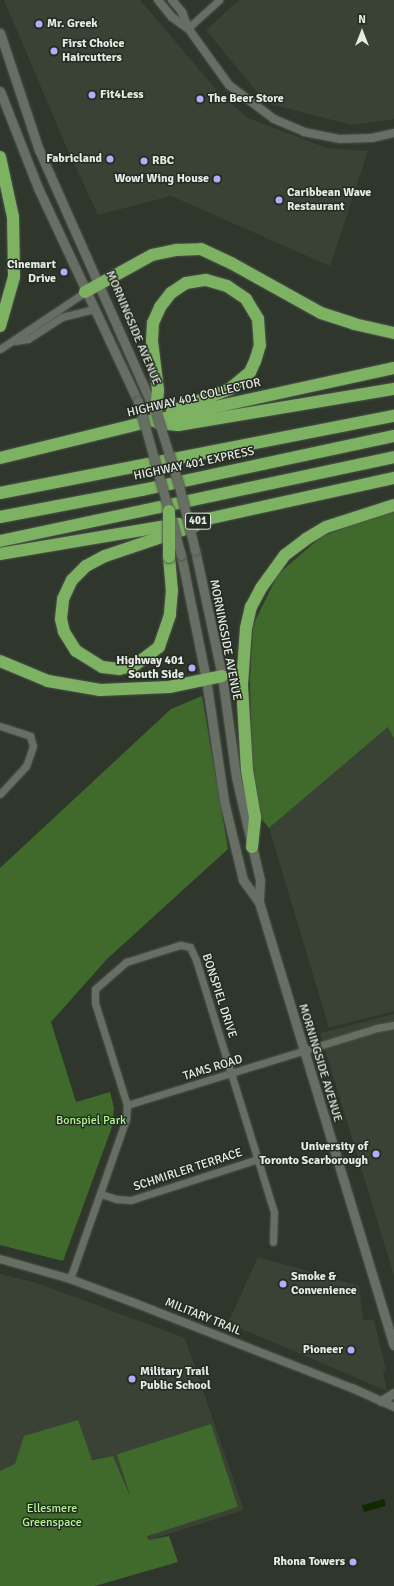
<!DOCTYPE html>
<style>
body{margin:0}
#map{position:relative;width:394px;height:1586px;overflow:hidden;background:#2f362c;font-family:Signika,sans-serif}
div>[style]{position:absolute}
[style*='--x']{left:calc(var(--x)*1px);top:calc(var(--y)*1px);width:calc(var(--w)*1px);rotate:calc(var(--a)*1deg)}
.built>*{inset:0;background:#394234}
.green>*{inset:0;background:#406a2b;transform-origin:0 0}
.water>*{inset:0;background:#0f2a00;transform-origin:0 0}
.roads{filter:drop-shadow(0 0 1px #4d534a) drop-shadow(0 0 1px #4d534a)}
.minor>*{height:7px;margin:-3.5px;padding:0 3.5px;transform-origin:3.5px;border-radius:3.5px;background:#676e64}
.tertiary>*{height:8px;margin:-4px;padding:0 4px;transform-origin:4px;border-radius:4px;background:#676e64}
.secondary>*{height:9px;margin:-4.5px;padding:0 4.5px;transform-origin:4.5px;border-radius:4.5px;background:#676e64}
.motorway>*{height:12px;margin:-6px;padding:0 6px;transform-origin:6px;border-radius:6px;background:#7cb262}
.bridges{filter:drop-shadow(0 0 1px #4d534a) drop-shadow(0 0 1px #4d534a)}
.secondary-bridge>*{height:9px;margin:-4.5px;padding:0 4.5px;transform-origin:4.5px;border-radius:4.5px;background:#676e64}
.motorway-bridge>*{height:12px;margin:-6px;padding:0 6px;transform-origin:6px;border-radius:6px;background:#7cb262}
.dots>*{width:11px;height:11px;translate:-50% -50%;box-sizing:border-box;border:2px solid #252c22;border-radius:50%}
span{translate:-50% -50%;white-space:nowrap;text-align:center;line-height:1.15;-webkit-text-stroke:3px #252c22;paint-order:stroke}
.shield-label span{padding:1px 3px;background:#252c22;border:1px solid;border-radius:3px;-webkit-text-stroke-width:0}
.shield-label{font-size:11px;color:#e6ebe5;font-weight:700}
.poi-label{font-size:12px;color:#e6ebe5;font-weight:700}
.left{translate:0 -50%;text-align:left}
.right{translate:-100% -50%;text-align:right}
.street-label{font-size:12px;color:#e6ebe5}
.park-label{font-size:12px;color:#b0f88f}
.north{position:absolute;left:342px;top:12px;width:40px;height:40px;-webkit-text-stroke:3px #252c22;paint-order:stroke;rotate:0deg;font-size:11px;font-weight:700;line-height:16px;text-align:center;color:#e6ebe5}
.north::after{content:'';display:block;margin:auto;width:14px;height:18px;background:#e6ebe5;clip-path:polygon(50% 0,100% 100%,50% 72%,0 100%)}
</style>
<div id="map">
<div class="built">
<i style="clip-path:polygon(4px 0,140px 0,219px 93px,248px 118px,327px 148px,368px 151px,330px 266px,171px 196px,98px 215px,66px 146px)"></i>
<i style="clip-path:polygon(239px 0,394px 0,394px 119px,352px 125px,266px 103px,206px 30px)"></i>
<i style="clip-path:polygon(388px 727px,394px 739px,394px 1011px,329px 1028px,269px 828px)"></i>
<i style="clip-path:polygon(394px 1014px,394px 1276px,320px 1033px)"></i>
<i style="clip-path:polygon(258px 1257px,359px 1286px,363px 1320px,374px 1320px,386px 1370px,383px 1371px,387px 1391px,228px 1323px)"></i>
<i style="clip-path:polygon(0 1274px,37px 1283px,185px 1338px,244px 1510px,150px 1540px,113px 1456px,0 1471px)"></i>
</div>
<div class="green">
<i style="clip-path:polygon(394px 511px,394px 739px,388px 727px,269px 828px,256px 812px,252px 769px,250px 679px,253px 625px,278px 574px,321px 537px,358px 522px)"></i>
<i style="clip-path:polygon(202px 696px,228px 849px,107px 959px,51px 1022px,76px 1102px,110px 1092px,114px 1108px,112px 1127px,63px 1261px,0 1245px,0 868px,171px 709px)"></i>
<i style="clip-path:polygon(78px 1420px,92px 1460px,113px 1456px,149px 1540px,169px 1536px,178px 1562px,95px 1586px,0 1586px,0 1471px,15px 1464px,24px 1436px)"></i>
<i style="left:211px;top:1424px;width:87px;height:99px;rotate:72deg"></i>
</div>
<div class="water">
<i style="left:384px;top:1499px;width:7px;height:23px;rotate:74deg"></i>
</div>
<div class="roads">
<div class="minor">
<i style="--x:188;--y:28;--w:42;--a:-42.1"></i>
<i style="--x:15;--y:341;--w:13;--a:-9"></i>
<i style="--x:28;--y:339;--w:40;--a:-32.9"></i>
<i style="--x:62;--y:317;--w:33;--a:-14"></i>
<i style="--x:0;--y:349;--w:102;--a:-33.8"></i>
<i style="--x:0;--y:726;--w:32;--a:18"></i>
<i style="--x:30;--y:736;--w:10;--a:73"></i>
<i style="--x:33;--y:746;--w:21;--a:109"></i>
<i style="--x:26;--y:766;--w:38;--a:133"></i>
<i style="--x:127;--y:1105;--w:262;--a:-17.1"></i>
<i style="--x:377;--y:1028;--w:17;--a:-10"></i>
<i style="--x:101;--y:1194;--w:16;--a:18"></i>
<i style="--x:116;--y:1199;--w:15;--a:4"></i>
<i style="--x:131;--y:1200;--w:133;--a:-17.9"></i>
<i style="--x:70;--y:1279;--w:170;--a:-70.7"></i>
<i style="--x:126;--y:1119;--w:14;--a:-86"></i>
<i style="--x:127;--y:1105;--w:107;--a:-107.4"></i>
<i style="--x:95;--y:1003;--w:14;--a:-90"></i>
<i style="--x:95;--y:989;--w:41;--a:-41.1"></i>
<i style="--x:126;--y:962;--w:57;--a:-17.5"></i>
<i style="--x:180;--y:945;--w:10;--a:11"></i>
<i style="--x:190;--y:947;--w:14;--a:65"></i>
<i style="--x:196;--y:960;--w:264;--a:72.8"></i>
<i style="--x:274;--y:1212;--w:30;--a:92"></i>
</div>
<div class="tertiary">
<i style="--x:158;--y:0;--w:22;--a:51"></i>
<i style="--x:172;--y:17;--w:19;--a:36"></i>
<i style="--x:172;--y:0;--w:16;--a:50"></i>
<i style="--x:182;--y:12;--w:17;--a:69"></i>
<i style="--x:188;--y:28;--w:70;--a:54.3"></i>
<i style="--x:229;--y:85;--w:56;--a:37.1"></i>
<i style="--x:274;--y:119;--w:33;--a:23"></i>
<i style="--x:304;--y:132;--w:37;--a:11"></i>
<i style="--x:340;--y:139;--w:32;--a:-2"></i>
<i style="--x:372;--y:138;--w:23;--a:-13"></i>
<i style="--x:0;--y:1259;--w:73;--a:15.9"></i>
<i style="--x:70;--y:1279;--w:66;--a:20.4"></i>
<i style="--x:132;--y:1302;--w:236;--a:21.4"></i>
<i style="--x:352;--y:1388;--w:46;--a:24.3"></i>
</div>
<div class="secondary">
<i style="--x:0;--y:33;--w:123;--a:71.6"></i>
<i style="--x:39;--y:150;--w:287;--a:66.1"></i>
<i style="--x:0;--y:91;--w:104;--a:68.6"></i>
<i style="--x:38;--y:188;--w:235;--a:64.9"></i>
<i style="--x:195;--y:550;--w:129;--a:77.9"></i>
<i style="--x:222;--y:676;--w:102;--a:82.1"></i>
<i style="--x:236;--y:777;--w:106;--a:76.9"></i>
<i style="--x:260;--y:880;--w:22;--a:93"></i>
<i style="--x:181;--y:555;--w:126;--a:78.6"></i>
<i style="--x:206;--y:679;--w:123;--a:81.6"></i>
<i style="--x:224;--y:801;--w:81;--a:76.5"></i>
<i style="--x:243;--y:880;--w:27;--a:54"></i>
<i style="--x:259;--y:902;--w:463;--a:73.1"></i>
<i style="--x:381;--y:1401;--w:15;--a:-32"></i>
</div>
<div class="motorway">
<i style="--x:0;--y:157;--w:61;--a:77.8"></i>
<i style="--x:13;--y:217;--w:60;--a:89"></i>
<i style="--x:14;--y:277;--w:51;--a:105.9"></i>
<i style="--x:85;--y:292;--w:77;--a:-28.9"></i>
<i style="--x:152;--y:255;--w:25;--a:-12"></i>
<i style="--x:176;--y:250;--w:25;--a:-2"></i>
<i style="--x:201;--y:249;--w:33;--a:25"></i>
<i style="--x:231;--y:263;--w:103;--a:29.1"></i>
<i style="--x:321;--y:313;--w:35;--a:18"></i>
<i style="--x:354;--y:324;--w:41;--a:12.7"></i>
<i style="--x:156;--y:413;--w:23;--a:-85"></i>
<i style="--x:158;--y:390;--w:49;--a:-97"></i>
<i style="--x:152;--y:341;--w:18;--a:-87"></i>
<i style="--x:153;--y:323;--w:17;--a:-66"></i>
<i style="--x:160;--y:307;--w:18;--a:-52"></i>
<i style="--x:171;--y:293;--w:18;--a:-34"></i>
<i style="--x:186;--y:283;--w:20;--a:-9"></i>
<i style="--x:206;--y:280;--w:22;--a:16"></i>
<i style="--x:227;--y:286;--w:23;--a:34"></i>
<i style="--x:246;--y:299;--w:23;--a:59"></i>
<i style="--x:258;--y:319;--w:26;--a:86"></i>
<i style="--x:260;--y:345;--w:17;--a:107"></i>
<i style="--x:255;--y:361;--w:12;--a:114"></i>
<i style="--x:250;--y:372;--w:26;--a:140"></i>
<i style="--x:230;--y:389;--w:62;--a:159.2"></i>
<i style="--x:158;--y:423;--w:20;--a:6"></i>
<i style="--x:178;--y:425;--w:219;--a:-9.5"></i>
<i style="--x:0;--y:458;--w:155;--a:-13.8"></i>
<i style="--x:151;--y:421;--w:249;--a:-12.3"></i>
<i style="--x:0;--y:493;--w:401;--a:-11.1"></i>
<i style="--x:0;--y:517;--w:145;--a:-10.8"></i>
<i style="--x:142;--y:490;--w:258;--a:-12.1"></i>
<i style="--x:198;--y:521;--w:201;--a:-12.4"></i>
<i style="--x:0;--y:541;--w:403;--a:-12"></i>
<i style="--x:0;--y:554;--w:181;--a:-9.6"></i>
<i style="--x:169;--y:557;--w:33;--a:85"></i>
<i style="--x:172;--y:590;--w:25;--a:95"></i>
<i style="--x:170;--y:615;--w:34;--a:109"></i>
<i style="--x:159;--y:647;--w:30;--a:143"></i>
<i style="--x:135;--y:665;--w:16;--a:166"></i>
<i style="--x:119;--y:669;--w:17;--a:-173"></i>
<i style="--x:102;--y:667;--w:31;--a:-148"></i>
<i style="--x:76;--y:651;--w:22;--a:-122"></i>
<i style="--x:64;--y:632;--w:13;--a:-103"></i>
<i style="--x:61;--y:619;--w:20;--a:-84"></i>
<i style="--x:63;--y:599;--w:21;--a:-65"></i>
<i style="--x:72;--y:580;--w:20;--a:-45"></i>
<i style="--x:86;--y:566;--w:21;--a:-28"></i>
<i style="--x:105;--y:556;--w:94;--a:-18.6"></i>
<i style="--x:194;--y:526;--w:14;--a:-30"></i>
<i style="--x:0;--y:661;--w:52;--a:22.6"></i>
<i style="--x:48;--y:681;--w:53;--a:9.8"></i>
<i style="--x:100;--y:690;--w:69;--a:-2.5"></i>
<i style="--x:169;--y:687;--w:54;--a:-11.7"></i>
<i style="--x:252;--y:847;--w:30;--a:-84"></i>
<i style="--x:255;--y:817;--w:48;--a:-99.7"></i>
<i style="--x:247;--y:770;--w:85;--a:-93.4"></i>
<i style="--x:242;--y:685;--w:57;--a:-86"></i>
<i style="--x:246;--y:628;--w:22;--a:-77"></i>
<i style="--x:251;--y:607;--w:21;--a:-62"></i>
<i style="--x:261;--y:588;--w:41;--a:-54"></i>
<i style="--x:285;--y:555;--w:26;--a:-37"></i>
<i style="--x:306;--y:539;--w:23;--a:-31"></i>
<i style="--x:326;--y:527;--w:71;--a:-17.9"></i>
</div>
</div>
<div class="bridges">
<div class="secondary-bridge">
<i style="--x:138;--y:401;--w:160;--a:74.4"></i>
<i style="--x:156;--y:413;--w:77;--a:72.5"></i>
<i style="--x:179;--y:486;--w:66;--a:76"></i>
</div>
<div class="motorway-bridge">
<i style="--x:169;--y:557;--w:46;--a:-90"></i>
</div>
</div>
<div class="dots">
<i style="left:39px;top:24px;background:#b2adf9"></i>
<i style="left:54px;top:51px;background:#b2adf9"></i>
<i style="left:92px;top:95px;background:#b2adf9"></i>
<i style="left:200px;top:99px;background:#b2adf9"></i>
<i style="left:110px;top:159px;background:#b2adf9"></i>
<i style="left:144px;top:161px;background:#b2adf9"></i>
<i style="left:217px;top:179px;background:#b2adf9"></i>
<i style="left:279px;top:200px;background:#b2adf9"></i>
<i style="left:64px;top:272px;background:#b2adf9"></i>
<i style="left:192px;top:668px;background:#b2adf9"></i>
<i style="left:376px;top:1154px;background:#b2adf9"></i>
<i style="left:283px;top:1284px;background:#b2adf9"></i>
<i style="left:351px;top:1350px;background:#b2adf9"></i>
<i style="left:132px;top:1379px;background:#b2adf9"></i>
<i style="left:353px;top:1562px;background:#b2adf9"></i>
</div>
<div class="shield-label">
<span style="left:198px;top:521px">401</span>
</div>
<div class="poi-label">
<span class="left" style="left:47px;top:24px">Mr. Greek</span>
<span class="left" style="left:62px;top:51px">First Choice<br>Haircutters</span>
<span class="left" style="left:100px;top:95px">Fit4Less</span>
<span class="left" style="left:208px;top:99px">The Beer Store</span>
<span class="right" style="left:102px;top:159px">Fabricland</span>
<span class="left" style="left:152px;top:161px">RBC</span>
<span class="right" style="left:209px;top:179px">Wow! Wing House</span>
<span class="left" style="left:287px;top:200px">Caribbean Wave<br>Restaurant</span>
<span class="right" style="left:56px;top:272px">Cinemart<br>Drive</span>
<span class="right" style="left:184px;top:668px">Highway 401<br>South Side</span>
<span class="right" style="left:368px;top:1154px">University of<br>Toronto Scarborough</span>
<span class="left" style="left:291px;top:1284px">Smoke &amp;<br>Convenience</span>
<span class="right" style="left:343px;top:1350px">Pioneer</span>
<span class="left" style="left:140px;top:1379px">Military Trail<br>Public School</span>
<span class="right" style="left:345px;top:1562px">Rhona Towers</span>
</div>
<div class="street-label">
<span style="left:133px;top:328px;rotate:67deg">MORNINGSIDE AVENUE</span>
<span style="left:194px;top:398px;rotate:-13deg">HIGHWAY 401 COLLECTOR</span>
<span style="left:194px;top:464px;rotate:-12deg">HIGHWAY 401 EXPRESS</span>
<span style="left:225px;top:640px;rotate:79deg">MORNINGSIDE AVENUE</span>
<span style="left:219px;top:996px;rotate:72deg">BONSPIEL DRIVE</span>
<span style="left:320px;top:1063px;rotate:73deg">MORNINGSIDE AVENUE</span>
<span style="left:213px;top:1068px;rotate:-17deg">TAMS ROAD</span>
<span style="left:188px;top:1170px;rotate:-18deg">SCHMIRLER TERRACE</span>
<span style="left:203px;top:1317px;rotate:22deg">MILITARY TRAIL</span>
</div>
<div class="park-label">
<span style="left:91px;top:1121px">Bonspiel Park</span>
<span style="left:52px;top:1516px">Ellesmere<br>Greenspace</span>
</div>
<div class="north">N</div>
</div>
